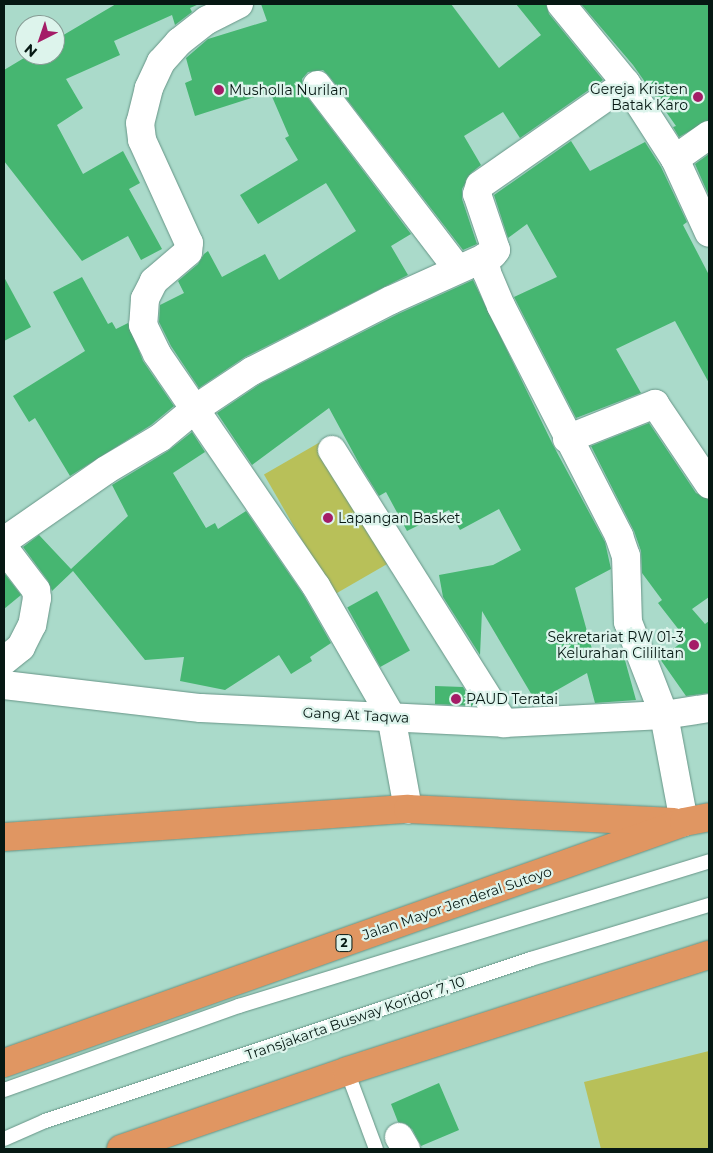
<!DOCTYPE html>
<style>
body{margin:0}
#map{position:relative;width:713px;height:1153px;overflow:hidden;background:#aadaca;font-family:Montserrat,sans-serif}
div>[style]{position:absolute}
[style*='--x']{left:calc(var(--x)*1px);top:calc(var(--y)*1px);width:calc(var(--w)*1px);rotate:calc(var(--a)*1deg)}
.green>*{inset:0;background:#b8c059;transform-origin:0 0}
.building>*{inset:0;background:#46b671;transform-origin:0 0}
.roads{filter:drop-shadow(0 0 1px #679587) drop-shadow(0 0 1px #679587)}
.service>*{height:14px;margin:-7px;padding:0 7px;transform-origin:7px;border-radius:7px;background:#fff}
.minor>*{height:28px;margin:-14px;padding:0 14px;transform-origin:14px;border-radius:14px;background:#fff}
.trunk>*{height:28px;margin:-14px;padding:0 14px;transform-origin:14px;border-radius:14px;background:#e09662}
.dots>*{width:14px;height:14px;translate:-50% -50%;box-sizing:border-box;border:2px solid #ddf4ec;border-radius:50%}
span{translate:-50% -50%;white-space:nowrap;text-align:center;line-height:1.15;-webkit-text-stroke:4.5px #ddf4ec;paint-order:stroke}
.shield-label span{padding:1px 4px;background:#ddf4ec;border:1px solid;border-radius:4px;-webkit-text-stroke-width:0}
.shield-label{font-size:12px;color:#061813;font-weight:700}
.poi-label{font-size:14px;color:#061813}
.right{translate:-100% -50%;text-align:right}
.left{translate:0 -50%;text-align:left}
.street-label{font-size:14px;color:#061813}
.frame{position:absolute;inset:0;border:5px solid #061813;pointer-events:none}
.north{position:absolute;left:15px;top:15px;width:50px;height:50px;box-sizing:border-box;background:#ddf4ec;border:1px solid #879c95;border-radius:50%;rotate:221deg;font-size:14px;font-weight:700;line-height:20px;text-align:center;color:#061813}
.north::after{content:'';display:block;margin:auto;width:18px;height:22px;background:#a41d67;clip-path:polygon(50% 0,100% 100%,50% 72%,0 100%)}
</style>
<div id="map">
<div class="green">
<i style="left:322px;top:441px;width:139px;height:67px;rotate:60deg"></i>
<i style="clip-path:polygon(709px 1051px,709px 1149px,601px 1149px,584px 1082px)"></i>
</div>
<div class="building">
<i style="clip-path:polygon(116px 4px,199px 4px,190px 8px,192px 12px,175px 25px,172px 15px,114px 41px,120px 55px,66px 79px,83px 108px,57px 125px,83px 174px,123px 151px,140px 183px,129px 189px,162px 249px,141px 260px,128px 236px,82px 261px,4px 161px,4px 70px,29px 55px,55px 55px,55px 40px)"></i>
<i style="clip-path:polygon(261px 4px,451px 4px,499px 68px,541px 35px,516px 4px,546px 4px,549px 14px,603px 80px,520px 138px,503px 112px,464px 136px,481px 165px,471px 173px,462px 189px,462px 199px,477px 244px,463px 250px,329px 76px,323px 70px,308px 72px,302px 79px,305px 94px,411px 234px,391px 246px,408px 275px,245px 357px,199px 388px,171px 346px,159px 322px,160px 305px,184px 293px,178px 281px,198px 264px,204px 254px,208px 251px,222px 277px,265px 254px,279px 280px,356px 231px,326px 183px,258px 224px,240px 195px,298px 160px,285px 138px,289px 136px,270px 92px,195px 116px,185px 83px,192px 80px,186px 58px,208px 39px,267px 21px)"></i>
<i style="clip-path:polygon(581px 4px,709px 4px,709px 120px,679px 137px,673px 127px,676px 126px,633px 65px)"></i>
<i style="clip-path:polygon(571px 141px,590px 171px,645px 142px,661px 167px,687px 222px,683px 225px,709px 275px,709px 383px,675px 321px,616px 349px,641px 393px,576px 418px,514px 297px,557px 277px,527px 224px,508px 238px,494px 195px)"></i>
<i style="clip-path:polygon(709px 154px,709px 196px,695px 164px)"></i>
<i style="clip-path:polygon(4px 277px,31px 327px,4px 341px)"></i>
<i style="clip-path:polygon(82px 277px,108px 324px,112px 322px,116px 329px,128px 323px,143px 361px,174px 406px,151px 425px,70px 476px,35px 418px,29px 422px,13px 396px,85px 351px,53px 292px)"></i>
<i style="clip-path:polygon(473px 280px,553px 445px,605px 542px,611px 569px,575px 588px,595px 660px,623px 653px,636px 700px,595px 703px,587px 673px,536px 702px,482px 611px,480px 655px,443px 597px,439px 575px,493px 565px,521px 550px,499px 509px,460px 530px,449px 510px,407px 531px,386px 492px,379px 496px,361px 467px,329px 408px,252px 465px,217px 413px,260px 384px,398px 314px)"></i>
<i style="clip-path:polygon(649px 423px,696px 493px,709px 499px,709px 597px,692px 609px,705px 624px,709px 621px,709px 693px,686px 696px,660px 659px,686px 639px,658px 603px,662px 600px,642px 573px,641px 551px,634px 531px,591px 446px)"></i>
<i style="clip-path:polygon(192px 432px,205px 452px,173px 473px,206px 528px,215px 523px,218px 529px,246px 511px,303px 594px,331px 643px,310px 657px,312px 661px,291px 674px,279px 655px,225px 690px,180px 681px,184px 657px,145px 660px,73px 571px,52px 591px,48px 581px,23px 547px,39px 535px,71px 569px,128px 516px,112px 485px,168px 451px)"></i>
<i style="clip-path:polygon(4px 573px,21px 595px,4px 609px)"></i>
<i style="left:377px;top:591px;width:68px;height:34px;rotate:61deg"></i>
<i style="clip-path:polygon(435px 686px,463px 687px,475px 706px,435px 704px)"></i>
<i style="clip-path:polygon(439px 1083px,459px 1130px,421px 1146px,412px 1129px,398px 1122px,391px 1104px)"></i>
</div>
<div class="roads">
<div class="service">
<i style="--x:347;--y:1071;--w:83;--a:69.6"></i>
<i style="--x:4;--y:1090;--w:250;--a:-19.7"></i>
<i style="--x:239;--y:1006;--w:492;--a:-17.1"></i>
<i style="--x:4;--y:1139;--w:45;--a:-23.7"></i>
<i style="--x:45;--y:1121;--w:512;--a:-18.43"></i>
<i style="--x:531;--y:959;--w:186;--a:-16.9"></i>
</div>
<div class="minor">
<i style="--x:239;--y:4;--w:36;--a:153"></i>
<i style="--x:207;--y:20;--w:36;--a:142"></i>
<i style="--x:179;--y:42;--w:27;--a:132"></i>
<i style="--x:161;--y:62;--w:29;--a:115"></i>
<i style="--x:149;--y:88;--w:36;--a:104"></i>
<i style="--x:140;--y:123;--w:17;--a:83"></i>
<i style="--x:142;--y:140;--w:113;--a:65.5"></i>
<i style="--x:189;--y:243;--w:9;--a:96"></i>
<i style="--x:188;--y:252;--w:45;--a:139.5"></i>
<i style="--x:154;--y:281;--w:20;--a:117"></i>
<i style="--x:145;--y:299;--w:26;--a:94"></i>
<i style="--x:143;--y:325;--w:32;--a:64"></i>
<i style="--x:157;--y:354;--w:281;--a:55.6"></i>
<i style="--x:316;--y:586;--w:150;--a:60"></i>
<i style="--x:391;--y:716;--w:95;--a:79.6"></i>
<i style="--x:561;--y:4;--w:102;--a:50.6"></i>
<i style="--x:626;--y:83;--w:90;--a:57.2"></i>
<i style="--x:675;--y:159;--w:81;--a:65.3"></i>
<i style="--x:317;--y:85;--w:230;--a:52.6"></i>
<i style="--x:675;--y:159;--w:42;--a:-35.2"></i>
<i style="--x:485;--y:257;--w:16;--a:83"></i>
<i style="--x:487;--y:273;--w:36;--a:67"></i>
<i style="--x:501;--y:306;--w:259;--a:62.8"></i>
<i style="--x:619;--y:536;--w:21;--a:71"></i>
<i style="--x:626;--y:556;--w:66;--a:88.3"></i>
<i style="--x:628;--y:622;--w:100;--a:68.8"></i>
<i style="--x:664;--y:715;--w:109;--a:79.4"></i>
<i style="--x:567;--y:439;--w:95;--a:-21.7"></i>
<i style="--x:655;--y:404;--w:97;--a:56"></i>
<i style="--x:332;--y:450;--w:323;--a:57.8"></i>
<i style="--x:4;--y:541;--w:124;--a:-34.8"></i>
<i style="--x:106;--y:470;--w:63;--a:-30.7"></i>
<i style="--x:160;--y:438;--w:45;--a:-39.6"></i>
<i style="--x:195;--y:409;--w:69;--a:-33.7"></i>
<i style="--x:252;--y:371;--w:156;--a:-27.1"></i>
<i style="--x:391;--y:300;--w:112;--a:-24.3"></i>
<i style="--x:493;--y:254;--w:5;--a:-53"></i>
<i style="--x:496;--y:250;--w:59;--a:-108.7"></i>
<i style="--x:477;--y:194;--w:9;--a:-72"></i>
<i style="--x:480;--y:185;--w:178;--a:-34.9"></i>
<i style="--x:4;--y:548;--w:53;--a:52.7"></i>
<i style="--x:36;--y:590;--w:8;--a:83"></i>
<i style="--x:37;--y:598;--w:27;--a:100"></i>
<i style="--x:32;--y:625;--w:25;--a:117"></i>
<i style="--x:21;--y:647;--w:22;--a:141"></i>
<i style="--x:4;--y:685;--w:198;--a:6.7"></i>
<i style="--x:201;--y:708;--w:303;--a:2.8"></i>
<i style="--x:504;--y:723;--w:160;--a:-2.9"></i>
<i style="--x:664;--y:715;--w:46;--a:-8.8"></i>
<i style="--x:399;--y:1137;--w:14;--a:60"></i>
</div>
<div class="trunk">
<i style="--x:4;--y:837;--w:405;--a:-4"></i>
<i style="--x:408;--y:809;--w:266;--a:2.8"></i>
<i style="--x:4;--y:1063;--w:721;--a:-19.51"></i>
<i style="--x:684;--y:822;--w:25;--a:-11"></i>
<i style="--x:121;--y:1149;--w:239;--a:-19"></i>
<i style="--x:347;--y:1071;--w:380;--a:-17.8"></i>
</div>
</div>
<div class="dots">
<i style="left:219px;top:90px;background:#a41d67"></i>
<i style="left:698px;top:97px;background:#a41d67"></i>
<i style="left:328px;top:518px;background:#a41d67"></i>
<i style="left:694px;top:645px;background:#a41d67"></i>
<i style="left:456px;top:699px;background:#a41d67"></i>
</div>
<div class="shield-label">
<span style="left:344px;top:943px">2</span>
</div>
<div class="poi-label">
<span class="right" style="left:688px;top:97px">Gereja Kristen<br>Batak Karo</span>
<span class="left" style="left:229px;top:90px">Musholla Nurilan</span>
<span class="left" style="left:338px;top:518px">Lapangan Basket</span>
<span class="right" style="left:684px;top:645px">Sekretariat RW 01-3<br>Kelurahan Cililitan</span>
<span class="left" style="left:466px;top:699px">PAUD Teratai</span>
</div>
<div class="street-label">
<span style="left:356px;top:715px;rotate:3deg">Gang At Taqwa</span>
<span style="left:457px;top:903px;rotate:-19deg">Jalan Mayor Jenderal Sutoyo</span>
<span style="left:355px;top:1018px;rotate:-19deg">Transjakarta Busway Koridor 7, 10</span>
</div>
<div class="frame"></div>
<div class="north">N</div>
</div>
